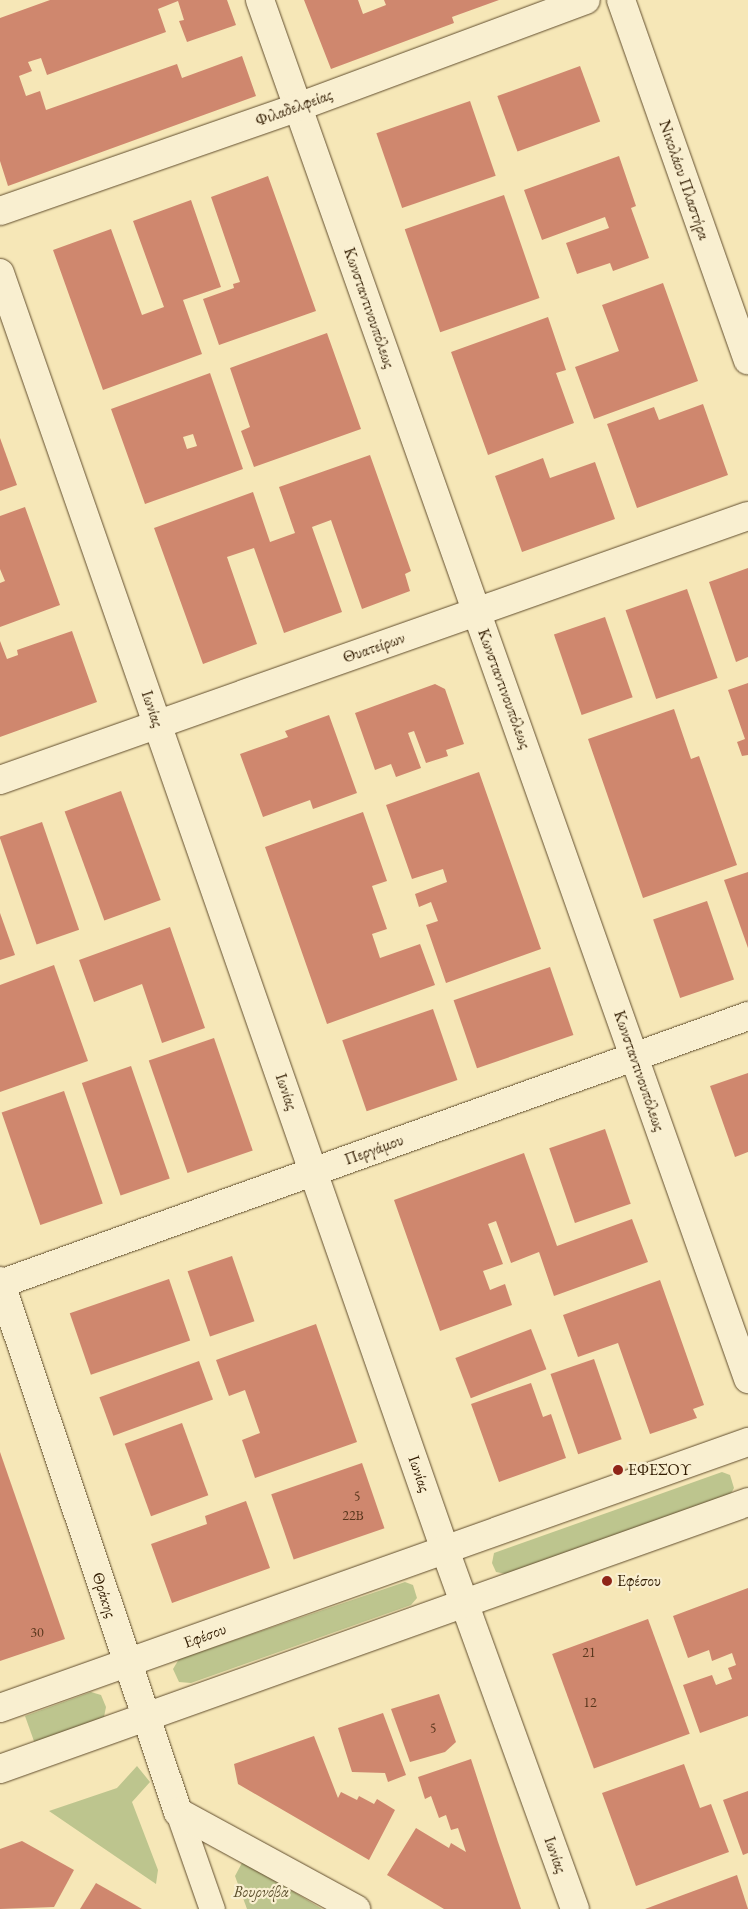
<!DOCTYPE html>
<meta charset="utf-8">
<style>
body{margin:0}
#map{position:relative;width:748px;height:1909px;overflow:hidden;background:#f6e7b7;font-family:"EB Garamond",serif}
div>[style]{position:absolute}
[style*='--x']{left:calc(var(--x)*1px);top:calc(var(--y)*1px);width:calc(var(--w)*1px);rotate:calc(var(--a)*1deg)}
.green>*{inset:0;background:#bdc58e}
.building>*{inset:0;background:#cf876e;transform-origin:0 0}
.roads{filter:drop-shadow(0 0 1px #624e2e) drop-shadow(0 0 1px #624e2e)}
.pedestrian>*{height:25px;margin:-12.5px;padding:0 12.5px;transform-origin:12.5px;border-radius:12.5px;background:#f9efd0}
.minor>*{height:28px;margin:-14px;padding:0 14px;transform-origin:14px;border-radius:14px;background:#f9efd0}
.tertiary>*{height:28px;margin:-14px;padding:0 14px;transform-origin:14px;border-radius:14px;background:#f9efd0}
.dots>*{width:14px;height:14px;translate:-50% -50%;box-sizing:border-box;border:2px solid #f9efd0;border-radius:50%}
span{translate:-50% -50%;white-space:nowrap;text-align:center;line-height:1.15;-webkit-text-stroke:4.5px #f9efd0;paint-order:stroke}
.number-label{font-size:14px;color:#58361c}
.number-label span{-webkit-text-stroke-width:0}
.street-label{font-size:16px;color:#311b00}
.poi-label{font-size:16px;color:#311b00}
.left{translate:0 -50%;text-align:left}
.park-label{font-size:16px;color:#5b4e2b;font-style:italic}
</style>
<div id="map">
<div class="green">
<i style="clip-path:polygon(722px 1472px,730px 1475px,734px 1488px,730px 1495px,506px 1574px,496px 1572px,492px 1563px,494px 1553px)"></i>
<i style="clip-path:polygon(405px 1582px,413px 1585px,417px 1598px,411px 1605px,191px 1683px,179px 1682px,173px 1669px,179px 1659px)"></i>
<i style="clip-path:polygon(91px 1692px,101px 1695px,106px 1707px,104px 1717px,35px 1744px,25px 1716px)"></i>
<i style="clip-path:polygon(137px 1766px,150px 1782px,132px 1802px,158px 1870px,156px 1884px,49px 1811px,117px 1788px)"></i>
<i style="clip-path:polygon(243px 1861px,322px 1909px,247px 1909px,235px 1876px)"></i>
</div>
<div class="building">
<i style="clip-path:polygon(50px 0,227px 0,236px 25px,187px 42px,179px 21px,184px 20px,178px 1px,158px 9px,166px 32px,47px 75px,41px 58px,28px 62px,32px 71px,19px 76px,26px 96px,40px 91px,46px 110px,177px 64px,182px 78px,242px 56px,256px 96px,8px 186px,0 161px,0 18px)"></i>
<i style="clip-path:polygon(304px 0,358px 0,363px 14px,386px 5px,384px 0,499px 0,452px 17px,454px 23px,331px 69px)"></i>
<i style="left:580px;top:66px;width:59px;height:88px;rotate:70deg"></i>
<i style="left:470px;top:101px;width:79px;height:99px;rotate:71deg"></i>
<i style="clip-path:polygon(619px 156px,636px 206px,631px 208px,649px 258px,613px 271px,610px 263px,577px 274px,566px 243px,609px 228px,605px 217px,542px 240px,524px 190px)"></i>
<i style="clip-path:polygon(268px 176px,316px 311px,219px 345px,203px 299px,234px 288px,233px 284px,240px 282px,211px 197px)"></i>
<i style="left:504px;top:195px;width:109px;height:105px;rotate:71deg"></i>
<i style="clip-path:polygon(191px 200px,221px 287px,183px 300px,202px 354px,103px 390px,53px 250px,111px 229px,142px 315px,164px 307px,133px 221px)"></i>
<i style="clip-path:polygon(663px 283px,698px 381px,594px 419px,575px 367px,619px 351px,602px 305px)"></i>
<i style="clip-path:polygon(548px 317px,566px 370px,556px 373px,574px 423px,488px 455px,451px 352px)"></i>
<i style="clip-path:polygon(327px 333px,361px 429px,254px 467px,241px 431px,250px 427px,230px 368px)"></i>
<i style="clip-path:polygon(evenodd,210px 373px,243px 469px,145px 504px,111px 409px,210px 373px,193px 434px,197px 446px,187px 449px,183px 437px,193px 434px)"></i>
<i style="clip-path:polygon(703px 404px,728px 475px,637px 508px,607px 424px,654px 407px,659px 420px)"></i>
<i style="clip-path:polygon(0 438px,17px 485px,0 491px)"></i>
<i style="clip-path:polygon(370px 455px,411px 571px,405px 574px,410px 591px,362px 609px,331px 520px,312px 527px,342px 612px,284px 633px,254px 548px,227px 557px,257px 644px,203px 664px,154px 528px,253px 492px,270px 542px,295px 533px,279px 487px)"></i>
<i style="clip-path:polygon(543px 458px,550px 478px,595px 462px,615px 519px,522px 552px,495px 476px)"></i>
<i style="clip-path:polygon(25px 507px,60px 605px,0 627px,0 583px,5px 581px,0 569px,0 516px)"></i>
<i style="clip-path:polygon(748px 568px,748px 657px,736px 662px,709px 582px)"></i>
<i style="left:687px;top:589px;width:94px;height:65px;rotate:71deg"></i>
<i style="left:605px;top:617px;width:85px;height:54px;rotate:71deg"></i>
<i style="clip-path:polygon(72px 631px,97px 702px,0 737px,0 641px,7px 659px,18px 655px,17px 650px)"></i>
<i style="clip-path:polygon(748px 683px,748px 755px,742px 756px,737px 742px,745px 739px,728px 690px)"></i>
<i style="clip-path:polygon(435px 684px,445px 689px,464px 744px,446px 750px,448px 756px,426px 763px,414px 731px,408px 733px,421px 768px,396px 777px,391px 764px,375px 770px,355px 713px)"></i>
<i style="clip-path:polygon(674px 709px,691px 759px,699px 756px,737px 865px,643px 898px,588px 739px)"></i>
<i style="clip-path:polygon(329px 715px,357px 793px,313px 809px,310px 800px,263px 817px,240px 754px,288px 737px,285px 731px)"></i>
<i style="clip-path:polygon(479px 772px,541px 949px,446px 983px,426px 925px,438px 921px,431px 902px,419px 907px,415px 894px,447px 882px,443px 869px,412px 879px,386px 805px)"></i>
<i style="left:121px;top:791px;width:116px;height:60px;rotate:70deg"></i>
<i style="clip-path:polygon(363px 812px,387px 881px,372px 886px,387px 929px,372px 934px,380px 958px,420px 944px,435px 985px,327px 1024px,265px 847px)"></i>
<i style="left:42px;top:822px;width:114px;height:45px;rotate:71deg"></i>
<i style="clip-path:polygon(748px 872px,748px 948px,724px 880px)"></i>
<i style="left:707px;top:901px;width:83px;height:57px;rotate:71deg"></i>
<i style="clip-path:polygon(0 913px,15px 955px,0 960px)"></i>
<i style="clip-path:polygon(170px 927px,205px 1028px,162px 1043px,142px 984px,94px 1002px,79px 960px)"></i>
<i style="clip-path:polygon(54px 965px,88px 1061px,0 1092px,0 985px)"></i>
<i style="left:550px;top:967px;width:72px;height:102px;rotate:71deg"></i>
<i style="left:433px;top:1009px;width:75px;height:96px;rotate:71deg"></i>
<i style="left:214px;top:1038px;width:119px;height:69px;rotate:71deg"></i>
<i style="left:131px;top:1066px;width:119px;height:52px;rotate:71deg"></i>
<i style="clip-path:polygon(748px 1073px,748px 1152px,735px 1157px,710px 1086px)"></i>
<i style="left:64px;top:1091px;width:119px;height:66px;rotate:71deg"></i>
<i style="left:605px;top:1129px;width:79px;height:59px;rotate:71deg"></i>
<i style="clip-path:polygon(524px 1153px,557px 1246px,632px 1219px,648px 1262px,554px 1296px,539px 1252px,511px 1263px,496px 1221px,488px 1224px,503px 1264px,483px 1271px,490px 1290px,505px 1284px,512px 1305px,440px 1331px,394px 1200px)"></i>
<i style="left:232px;top:1256px;width:69px;height:47px;rotate:71deg"></i>
<i style="left:169px;top:1279px;width:65px;height:105px;rotate:71deg"></i>
<i style="clip-path:polygon(660px 1280px,704px 1405px,693px 1409px,697px 1418px,650px 1434px,618px 1343px,578px 1357px,563px 1315px)"></i>
<i style="clip-path:polygon(316px 1324px,357px 1442px,255px 1478px,242px 1440px,260px 1433px,245px 1390px,229px 1396px,216px 1360px)"></i>
<i style="left:531px;top:1329px;width:43px;height:81px;rotate:69deg"></i>
<i style="left:594px;top:1359px;width:85px;height:46px;rotate:71deg"></i>
<i style="left:199px;top:1361px;width:41px;height:106px;rotate:70deg"></i>
<i style="clip-path:polygon(531px 1383px,543px 1417px,551px 1414px,566px 1458px,499px 1482px,471px 1404px)"></i>
<i style="left:182px;top:1423px;width:77px;height:61px;rotate:70deg"></i>
<i style="clip-path:polygon(0 1452px,65px 1639px,0 1661px)"></i>
<i style="left:362px;top:1463px;width:69px;height:96px;rotate:71deg"></i>
<i style="clip-path:polygon(246px 1501px,270px 1568px,172px 1603px,151px 1544px,207px 1524px,205px 1516px)"></i>
<i style="clip-path:polygon(748px 1588px,748px 1716px,700px 1733px,683px 1685px,712px 1675px,716px 1685px,732px 1679px,728px 1668px,736px 1665px,732px 1653px,712px 1661px,709px 1650px,688px 1658px,673px 1616px)"></i>
<i style="left:648px;top:1619px;width:122px;height:102px;rotate:70deg"></i>
<i style="clip-path:polygon(439px 1694px,456px 1742px,445px 1752px,410px 1762px,391px 1709px)"></i>
<i style="clip-path:polygon(383px 1713px,406px 1775px,388px 1782px,385px 1773px,352px 1772px,338px 1728px)"></i>
<i style="clip-path:polygon(314px 1736px,338px 1798px,341px 1792px,357px 1800px,359px 1796px,374px 1804px,377px 1799px,395px 1810px,369px 1860px,238px 1784px,234px 1764px)"></i>
<i style="clip-path:polygon(471px 1759px,498px 1842px,521px 1909px,444px 1909px,387px 1875px,416px 1828px,449px 1848px,451px 1843px,466px 1852px,458px 1828px,451px 1830px,446px 1815px,439px 1818px,431px 1796px,425px 1799px,418px 1777px)"></i>
<i style="clip-path:polygon(684px 1764px,700px 1808px,711px 1804px,729px 1852px,636px 1886px,602px 1793px)"></i>
<i style="clip-path:polygon(748px 1791px,748px 1853px,743px 1855px,723px 1800px)"></i>
<i style="clip-path:polygon(22px 1841px,74px 1870px,54px 1907px,0 1909px,0 1849px)"></i>
<i style="clip-path:polygon(737px 1875px,748px 1909px,645px 1909px)"></i>
<i style="clip-path:polygon(96px 1883px,142px 1909px,80px 1909px)"></i>
</div>
<div class="roads">
<div class="pedestrian">
<i style="--x:178;--y:1812;--w:103;--a:70.7"></i>
</div>
<div class="minor">
<i style="--x:260;--y:0;--w:1463;--a:70.51"></i>
<i style="--x:0;--y:211;--w:316;--a:-19.2"></i>
<i style="--x:298;--y:107;--w:307;--a:-20.4"></i>
<i style="--x:0;--y:273;--w:1352;--a:70.79"></i>
<i style="--x:445;--y:1550;--w:382;--a:70.1"></i>
<i style="--x:0;--y:780;--w:793;--a:-19.44"></i>
<i style="--x:0;--y:1281;--w:560;--a:71.47"></i>
<i style="--x:178;--y:1812;--w:203;--a:28.6"></i>
<i style="--x:0;--y:1284;--w:795;--a:-19.71"></i>
</div>
<div class="tertiary">
<i style="--x:621;--y:0;--w:382;--a:70.6"></i>
<i style="--x:0;--y:1708;--w:794;--a:-19.58"></i>
<i style="--x:0;--y:1769;--w:794;--a:-19.64"></i>
</div>
</div>
<div class="dots">
<i style="left:618px;top:1470px;background:#8f2418"></i>
<i style="left:607px;top:1581px;background:#8f2418"></i>
</div>
<div class="number-label">
<span style="left:357px;top:1496px">5</span>
<span style="left:353px;top:1515px">22Β</span>
<span style="left:37px;top:1632px">30</span>
<span style="left:589px;top:1652px">21</span>
<span style="left:590px;top:1702px">12</span>
<span style="left:433px;top:1728px">5</span>
</div>
<div class="street-label">
<span style="left:294px;top:108px;rotate:-20deg">Φιλαδελφείας</span>
<span style="left:684px;top:180px;rotate:71deg">Νικολάου Πλαστήρα</span>
<span style="left:369px;top:308px;rotate:71deg">Κωνσταντινουπόλεως</span>
<span style="left:374px;top:648px;rotate:-19deg">Θυατείρων</span>
<span style="left:504px;top:689px;rotate:70deg">Κωνσταντινουπόλεως</span>
<span style="left:152px;top:709px;rotate:71deg">Ιωνίας</span>
<span style="left:639px;top:1071px;rotate:71deg">Κωνσταντινουπόλεως</span>
<span style="left:286px;top:1092px;rotate:71deg">Ιωνίας</span>
<span style="left:374px;top:1150px;rotate:-20deg">Περγάμου</span>
<span style="left:419px;top:1474px;rotate:71deg">Ιωνίας</span>
<span style="left:104px;top:1595px;rotate:72deg">Θράκης</span>
<span style="left:205px;top:1636px;rotate:-20deg">Εφέσου</span>
<span style="left:555px;top:1855px;rotate:70deg">Ιωνίας</span>
</div>
<div class="poi-label">
<span class="left" style="left:628px;top:1470px">ΕΦΕΣΟΥ</span>
<span class="left" style="left:617px;top:1581px">Εφέσου</span>
</div>
<div class="park-label">
<span style="left:261px;top:1892px">Βουρνόβα</span>
</div>
</div>
